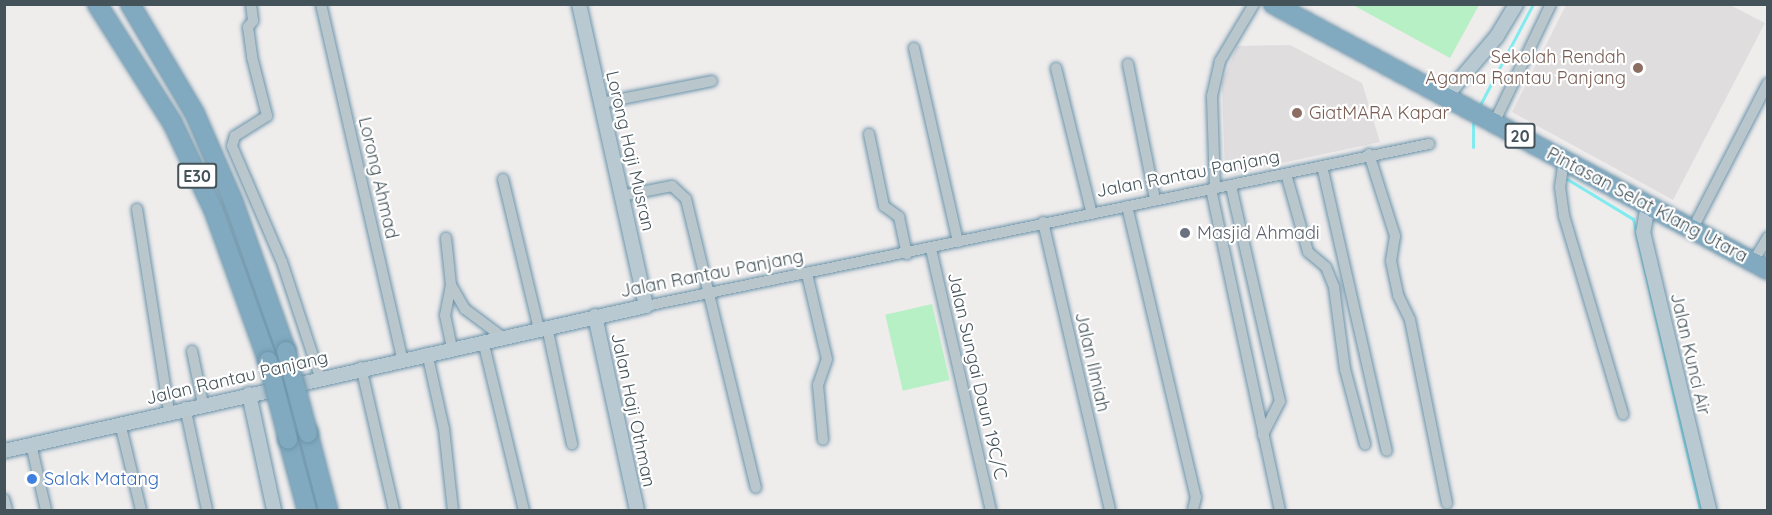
<!DOCTYPE html>
<style>
body{margin:0}
#map{position:relative;width:1772px;height:515px;overflow:hidden;background:#efecec;font-family:Quicksand,sans-serif}
div>[style]{position:absolute}
[style*='--x']{left:calc(var(--x)*1px);top:calc(var(--y)*1px);width:calc(var(--w)*1px);rotate:calc(var(--a)*1deg)}
.education>*{inset:0;background:#e0dddf}
.green>*{inset:0;background:#b7f0c4;transform-origin:0 0}
.stream>*{height:3px;margin:-1.5px;padding:0 1.5px;transform-origin:1.5px;border-radius:1.5px;background:#81ebf0}
.roads{filter:drop-shadow(0 0 2px #6c94aa) drop-shadow(0 0 2px #6c94aa)}
.street>*{height:10px;margin:-5px;padding:0 5px;transform-origin:5px;border-radius:5px;background:#b9c7cd}
.secondary>*{height:14px;margin:-7px;padding:0 7px;transform-origin:7px;border-radius:7px;background:#b8c9d2}
.highway>*{height:18px;margin:-9px;padding:0 9px;transform-origin:9px;border-radius:9px;background:#81a9bf}
.bridges{filter:drop-shadow(0 0 2px #6c94aa) drop-shadow(0 0 2px #6c94aa)}
.highway-bridge>*{height:18px;margin:-9px;padding:0 9px;transform-origin:9px;border-radius:9px;background:#81a9bf}
.dots>*{width:16px;height:16px;translate:-50% -50%;box-sizing:border-box;border:3px solid #fff;border-radius:50%}
span{translate:-50% -50%;white-space:nowrap;text-align:center;line-height:1.15;-webkit-text-stroke:4.5px #fff;paint-order:stroke}
.shield-label span{padding:2px 4px;background:#fff;border:2px solid;border-radius:4px;-webkit-text-stroke-width:0}
.shield-label{font-size:16px;color:#44535a;font-weight:700}
.education-label{font-size:18px;color:#785e54}
.right{translate:-100% -50%;text-align:right}
.left{translate:0 -50%;text-align:left}
.street-label{font-size:18px;color:#44535a}
.worship-label{font-size:18px;color:#5b616d}
.shop-label{font-size:18px;color:#366cbe}
.frame{position:absolute;inset:0;border:6px solid #44535a;pointer-events:none}
</style>
<div id="map">
<div class="education">
<i style="clip-path:polygon(1566px 5px,1730px 5px,1765px 23px,1673px 200px,1512px 112px)"></i>
<i style="clip-path:polygon(1290px 45px,1362px 83px,1380px 142px,1225px 175px,1222px 83px,1237px 46px)"></i>
</div>
<div class="green">
<i style="clip-path:polygon(1353px 5px,1479px 5px,1450px 58px)"></i>
<i style="left:932px;top:304px;width:78px;height:48px;rotate:77deg"></i>
</div>
<div class="stream">
<i style="--x:1481;--y:103;--w:112;--a:-62.3"></i>
<i style="--x:1473;--y:123;--w:24;--a:90"></i>
<i style="--x:1567;--y:179;--w:77;--a:31.2"></i>
<i style="--x:1633;--y:219;--w:299;--a:77"></i>
</div>
<div class="roads">
<div class="street">
<i style="--x:251;--y:4;--w:17;--a:83"></i>
<i style="--x:253;--y:21;--w:8;--a:130"></i>
<i style="--x:248;--y:27;--w:30;--a:82"></i>
<i style="--x:252;--y:57;--w:61;--a:75.7"></i>
<i style="--x:267;--y:116;--w:38;--a:148"></i>
<i style="--x:235;--y:136;--w:10;--a:107"></i>
<i style="--x:232;--y:146;--w:126;--a:66.7"></i>
<i style="--x:282;--y:262;--w:121;--a:71.7"></i>
<i style="--x:321;--y:4;--w:363;--a:77.1"></i>
<i style="--x:914;--y:48;--w:199;--a:77.2"></i>
<i style="--x:1128;--y:64;--w:138;--a:78.7"></i>
<i style="--x:1056;--y:68;--w:147;--a:76.2"></i>
<i style="--x:601;--y:103;--w:113;--a:-11.2"></i>
<i style="--x:1494;--y:123;--w:132;--a:-64.4"></i>
<i style="--x:869;--y:134;--w:74;--a:78.2"></i>
<i style="--x:884;--y:206;--w:19;--a:36"></i>
<i style="--x:899;--y:217;--w:38;--a:78"></i>
<i style="--x:1369;--y:154;--w:86;--a:72.4"></i>
<i style="--x:1395;--y:236;--w:25;--a:99"></i>
<i style="--x:1391;--y:261;--w:35;--a:78"></i>
<i style="--x:1398;--y:295;--w:28;--a:64"></i>
<i style="--x:1410;--y:320;--w:187;--a:78.6"></i>
<i style="--x:1564;--y:159;--w:28;--a:98"></i>
<i style="--x:1560;--y:187;--w:29;--a:82"></i>
<i style="--x:1564;--y:216;--w:207;--a:73.4"></i>
<i style="--x:1322;--y:166;--w:292;--a:77.2"></i>
<i style="--x:1286;--y:174;--w:81;--a:74.2"></i>
<i style="--x:1308;--y:252;--w:23;--a:40"></i>
<i style="--x:1326;--y:267;--w:22;--a:68"></i>
<i style="--x:1334;--y:287;--w:83;--a:82.4"></i>
<i style="--x:1345;--y:369;--w:78;--a:75.1"></i>
<i style="--x:503;--y:179;--w:154;--a:76.5"></i>
<i style="--x:1231;--y:186;--w:221;--a:77.2"></i>
<i style="--x:1280;--y:401;--w:38;--a:117"></i>
<i style="--x:1215;--y:188;--w:92;--a:-91.9"></i>
<i style="--x:1212;--y:96;--w:36;--a:-77"></i>
<i style="--x:1220;--y:61;--w:66;--a:-59.2"></i>
<i style="--x:1211;--y:189;--w:328;--a:77.9"></i>
<i style="--x:621;--y:196;--w:52;--a:-11.1"></i>
<i style="--x:672;--y:186;--w:19;--a:43"></i>
<i style="--x:686;--y:199;--w:297;--a:76.4"></i>
<i style="--x:1127;--y:206;--w:299;--a:76.7"></i>
<i style="--x:1196;--y:497;--w:13;--a:103"></i>
<i style="--x:137;--y:209;--w:205;--a:81"></i>
<i style="--x:1043;--y:222;--w:296;--a:76.9"></i>
<i style="--x:1692;--y:230;--w:165;--a:-62.7"></i>
<i style="--x:446;--y:238;--w:47;--a:83.9"></i>
<i style="--x:451;--y:285;--w:31;--a:101"></i>
<i style="--x:445;--y:315;--w:34;--a:78"></i>
<i style="--x:931;--y:249;--w:268;--a:77.1"></i>
<i style="--x:1753;--y:262;--w:29;--a:-59"></i>
<i style="--x:807;--y:274;--w:87;--a:76.8"></i>
<i style="--x:827;--y:359;--w:28;--a:109"></i>
<i style="--x:818;--y:385;--w:55;--a:84.8"></i>
<i style="--x:451;--y:285;--w:28;--a:60"></i>
<i style="--x:465;--y:309;--w:45;--a:36.9"></i>
<i style="--x:646;--y:306;--w:800;--a:-11.69"></i>
<i style="--x:547;--y:327;--w:120;--a:77.9"></i>
<i style="--x:483;--y:341;--w:174;--a:76.4"></i>
<i style="--x:192;--y:351;--w:54;--a:78.3"></i>
<i style="--x:427;--y:353;--w:78;--a:77.4"></i>
<i style="--x:444;--y:429;--w:81;--a:83.7"></i>
<i style="--x:361;--y:367;--w:147;--a:77"></i>
<i style="--x:185;--y:407;--w:105;--a:77.9"></i>
<i style="--x:120;--y:423;--w:89;--a:76.4"></i>
<i style="--x:31;--y:444;--w:68;--a:77.2"></i>
<i style="--x:4;--y:499;--w:11;--a:75"></i>
</div>
<div class="secondary">
<i style="--x:1446;--y:96;--w:79;--a:-49.6"></i>
<i style="--x:1497;--y:36;--w:37;--a:-59"></i>
<i style="--x:1648;--y:205;--w:27;--a:100"></i>
<i style="--x:1643;--y:232;--w:286;--a:76.6"></i>
<i style="--x:595;--y:316;--w:198;--a:77.8"></i>
<i style="--x:249;--y:394;--w:119;--a:77.8"></i>
<i style="--x:4;--y:451;--w:658;--a:-12.73"></i>
<i style="--x:646;--y:306;--w:309;--a:-102.5"></i>
</div>
<div class="highway">
<i style="--x:97;--y:4;--w:140;--a:57.6"></i>
<i style="--x:172;--y:122;--w:98;--a:64.7"></i>
<i style="--x:214;--y:211;--w:159;--a:70.2"></i>
<i style="--x:130;--y:4;--w:128;--a:59.4"></i>
<i style="--x:195;--y:114;--w:95;--a:66.4"></i>
<i style="--x:233;--y:201;--w:159;--a:70.5"></i>
<i style="--x:1273;--y:4;--w:562;--a:28.25"></i>
<i style="--x:308;--y:433;--w:80;--a:75.4"></i>
<i style="--x:288;--y:439;--w:73;--a:75"></i>
</div>
</div>
<div class="bridges">
<div class="highway-bridge">
<i style="--x:286;--y:351;--w:85;--a:75"></i>
<i style="--x:268;--y:361;--w:81;--a:75.6"></i>
</div>
</div>
<div class="dots">
<i style="left:1638px;top:68px;background:#8d6e63"></i>
<i style="left:1297px;top:113px;background:#8d6e63"></i>
<i style="left:1185px;top:233px;background:#6b7280"></i>
<i style="left:32px;top:479px;background:#3f7fe0"></i>
</div>
<div class="shield-label">
<span style="left:1520px;top:136px">20</span>
<span style="left:197px;top:176px">E30</span>
</div>
<div class="education-label">
<span class="right" style="left:1626px;top:68px">Sekolah Rendah<br>Agama Rantau Panjang</span>
<span class="left" style="left:1309px;top:113px">GiatMARA Kapar</span>
</div>
<div class="street-label">
<span style="left:630px;top:151px;rotate:77deg">Lorong Haji Musran</span>
<span style="left:1188px;top:174px;rotate:-11deg">Jalan Rantau Panjang</span>
<span style="left:378px;top:178px;rotate:77deg">Lorong Ahmad</span>
<span style="left:1647px;top:205px;rotate:28deg">Pintasan Selat Klang Utara</span>
<span style="left:712px;top:274px;rotate:-11deg">Jalan Rantau Panjang</span>
<span style="left:1690px;top:354px;rotate:77deg">Jalan Kunci Air</span>
<span style="left:1092px;top:362px;rotate:77deg">Jalan Ilmiah</span>
<span style="left:977px;top:376px;rotate:77deg">Jalan Sungai Daun 19C/C</span>
<span style="left:237px;top:378px;rotate:-13deg">Jalan Rantau Panjang</span>
<span style="left:633px;top:410px;rotate:78deg">Jalan Haji Othman</span>
</div>
<div class="worship-label">
<span class="left" style="left:1197px;top:233px">Masjid Ahmadi</span>
</div>
<div class="shop-label">
<span class="left" style="left:44px;top:479px">Salak Matang</span>
</div>
<div class="frame"></div>
</div>
